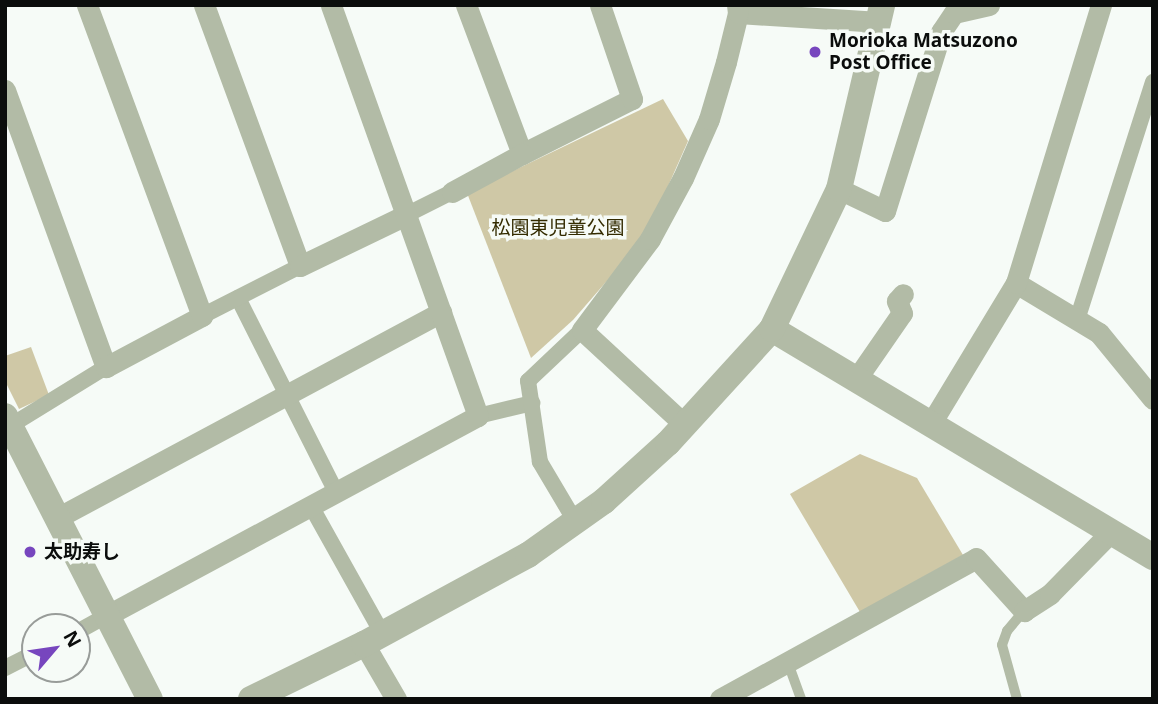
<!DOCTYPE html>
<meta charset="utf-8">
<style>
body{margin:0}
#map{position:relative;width:1158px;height:704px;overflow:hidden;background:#f6fbf7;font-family:"Noto Sans","Noto Sans JP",sans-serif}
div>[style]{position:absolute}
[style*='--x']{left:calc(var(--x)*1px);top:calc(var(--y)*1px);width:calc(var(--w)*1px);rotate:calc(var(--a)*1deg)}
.green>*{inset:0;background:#cfc8a6}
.service>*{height:10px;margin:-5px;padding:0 5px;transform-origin:5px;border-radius:5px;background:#b2bba6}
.pedestrian>*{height:16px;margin:-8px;padding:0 8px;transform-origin:8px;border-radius:8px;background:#b2bba6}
.minor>*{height:21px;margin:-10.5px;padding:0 10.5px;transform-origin:10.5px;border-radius:10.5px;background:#b2bba6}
.tertiary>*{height:26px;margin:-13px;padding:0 13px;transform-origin:13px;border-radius:13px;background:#b2bba6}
.dots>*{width:19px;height:19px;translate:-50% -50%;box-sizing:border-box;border:4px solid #f6fbf7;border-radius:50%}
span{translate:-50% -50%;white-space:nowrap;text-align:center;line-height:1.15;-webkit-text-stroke:7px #f6fbf7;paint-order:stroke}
.poi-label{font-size:19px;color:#0b0d0c;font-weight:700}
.left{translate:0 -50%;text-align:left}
.park-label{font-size:19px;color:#332b00}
.frame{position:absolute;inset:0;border:7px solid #0b0d0c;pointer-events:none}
.north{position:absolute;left:21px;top:613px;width:70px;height:70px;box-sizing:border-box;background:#f6fbf7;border:2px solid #989c99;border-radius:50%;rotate:61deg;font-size:19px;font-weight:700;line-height:28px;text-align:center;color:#0b0d0c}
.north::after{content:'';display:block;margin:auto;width:24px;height:32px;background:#7746be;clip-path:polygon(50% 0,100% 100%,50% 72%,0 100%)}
</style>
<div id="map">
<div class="green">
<i style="clip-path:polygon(663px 99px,688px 141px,654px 218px,619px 267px,573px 320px,531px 358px,467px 193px)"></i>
<i style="clip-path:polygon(31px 347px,49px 395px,19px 409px,5px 381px,5px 356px)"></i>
<i style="clip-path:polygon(860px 454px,917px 478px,963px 555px,860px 612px,790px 494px)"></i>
</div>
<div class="service">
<i style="--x:788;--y:663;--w:38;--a:70"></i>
<i style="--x:1017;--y:699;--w:56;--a:-105.5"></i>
<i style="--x:1002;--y:645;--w:15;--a:-70"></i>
<i style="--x:1007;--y:631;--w:26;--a:-50"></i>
</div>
<div class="pedestrian">
<i style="--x:406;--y:215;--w:51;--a:-26.6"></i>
<i style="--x:238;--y:298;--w:217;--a:63.2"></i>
<i style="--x:202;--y:316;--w:110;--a:-27"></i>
<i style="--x:1077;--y:320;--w:250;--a:-72.3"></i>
<i style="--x:478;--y:416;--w:56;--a:-13.5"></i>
<i style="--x:10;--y:426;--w:113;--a:-31.6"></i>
<i style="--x:311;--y:506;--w:145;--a:60.8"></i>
<i style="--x:575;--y:521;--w:69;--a:-120.7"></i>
<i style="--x:540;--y:462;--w:82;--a:-98.4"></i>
<i style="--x:528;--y:381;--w:74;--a:-43.4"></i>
<i style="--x:77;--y:632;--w:33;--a:-29"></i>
<i style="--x:5;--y:668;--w:34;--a:-27"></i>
</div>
<div class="minor">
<i style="--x:204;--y:5;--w:278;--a:69.8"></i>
<i style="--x:300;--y:266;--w:118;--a:-25.7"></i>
<i style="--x:466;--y:5;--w:159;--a:69.4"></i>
<i style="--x:522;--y:154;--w:123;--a:-26.6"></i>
<i style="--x:632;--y:99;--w:99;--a:-108.8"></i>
<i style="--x:738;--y:13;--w:142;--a:3.6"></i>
<i style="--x:5;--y:90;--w:295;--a:70"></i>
<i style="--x:106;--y:367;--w:109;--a:-28"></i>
<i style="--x:202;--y:316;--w:332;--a:-110.3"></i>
<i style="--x:839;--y:189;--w:51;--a:25.6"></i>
<i style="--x:885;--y:211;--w:188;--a:-72.6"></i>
<i style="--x:941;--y:32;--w:23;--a:-56"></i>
<i style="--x:954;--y:13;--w:36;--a:-13"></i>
<i style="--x:452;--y:192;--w:80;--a:-28.5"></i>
<i style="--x:1016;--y:283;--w:97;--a:31.1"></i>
<i style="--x:1099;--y:333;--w:85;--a:50.7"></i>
<i style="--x:857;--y:378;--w:79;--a:-55.3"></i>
<i style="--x:902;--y:313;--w:13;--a:-113"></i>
<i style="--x:897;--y:301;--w:9;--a:-49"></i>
<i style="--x:685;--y:425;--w:140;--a:-137.3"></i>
<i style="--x:582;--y:330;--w:114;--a:-53.2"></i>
<i style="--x:650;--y:239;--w:69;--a:-61.6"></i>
<i style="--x:683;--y:178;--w:64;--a:-66.2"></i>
<i style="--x:709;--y:119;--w:59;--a:-73.4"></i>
<i style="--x:726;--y:62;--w:50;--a:-76.2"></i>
<i style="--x:738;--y:13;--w:8;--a:-97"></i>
<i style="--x:930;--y:425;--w:166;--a:-58.8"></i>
<i style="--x:1016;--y:283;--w:291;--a:-73"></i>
<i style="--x:57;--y:518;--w:436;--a:-28.2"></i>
<i style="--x:106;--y:616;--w:422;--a:-28.3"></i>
<i style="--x:478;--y:416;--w:436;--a:-109.7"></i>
<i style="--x:364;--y:644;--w:64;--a:59.8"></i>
<i style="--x:720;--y:699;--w:292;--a:-28.8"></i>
<i style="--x:976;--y:558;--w:72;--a:47.8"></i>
<i style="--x:1024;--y:611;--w:31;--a:-33"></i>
<i style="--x:1050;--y:594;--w:87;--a:-45.5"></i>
</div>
<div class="tertiary">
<i style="--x:772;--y:329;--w:444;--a:30.9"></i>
<i style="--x:5;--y:416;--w:318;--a:62.9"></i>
<i style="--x:251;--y:699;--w:126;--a:-26"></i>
<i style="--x:364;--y:644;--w:187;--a:-28.5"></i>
<i style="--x:528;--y:555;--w:93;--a:-35.4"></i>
<i style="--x:604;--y:501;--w:86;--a:-42.2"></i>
<i style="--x:668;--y:443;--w:154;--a:-47.6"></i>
<i style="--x:772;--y:329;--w:155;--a:-64.4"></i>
<i style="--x:839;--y:189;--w:189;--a:-76.8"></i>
</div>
<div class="dots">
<i style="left:815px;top:52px;background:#7746be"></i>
<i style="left:30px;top:552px;background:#7746be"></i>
</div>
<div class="poi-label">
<span class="left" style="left:829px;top:52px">Morioka Matsuzono<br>Post Office</span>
<span class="left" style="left:44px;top:552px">太助寿し</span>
</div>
<div class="park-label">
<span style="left:558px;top:228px">松園東児童公園</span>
</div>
<div class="frame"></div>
<div class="north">N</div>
</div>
